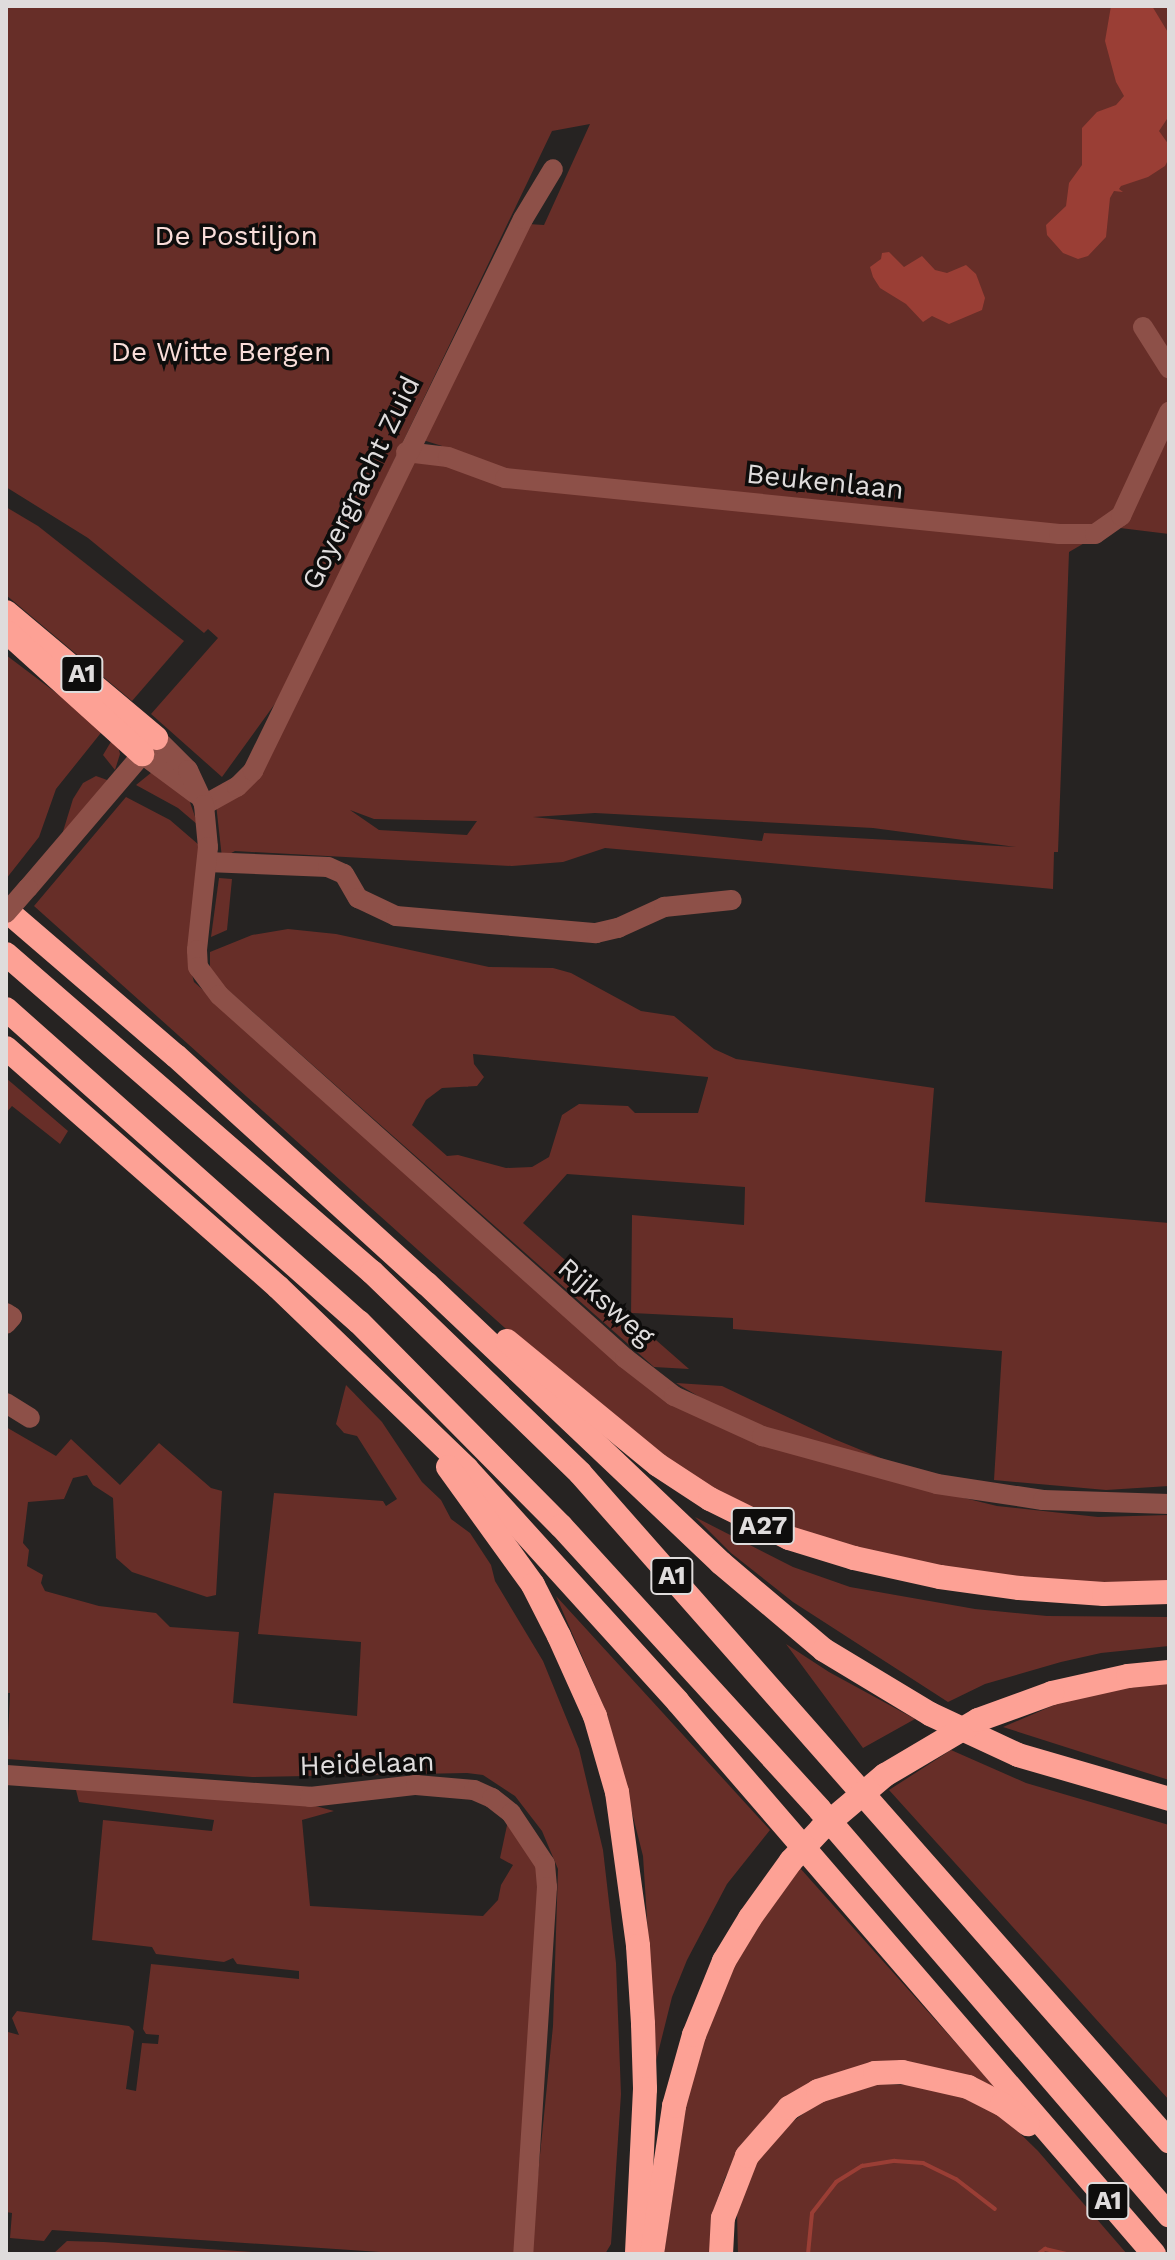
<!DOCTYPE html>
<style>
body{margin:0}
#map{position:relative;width:1175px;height:2260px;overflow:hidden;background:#262322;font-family:"Work Sans",sans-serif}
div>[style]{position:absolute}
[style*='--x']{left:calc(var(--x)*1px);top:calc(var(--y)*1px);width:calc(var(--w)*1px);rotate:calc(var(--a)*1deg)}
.green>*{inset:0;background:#672e28}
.water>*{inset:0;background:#9a3e35}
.stream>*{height:4px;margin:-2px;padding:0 2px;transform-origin:2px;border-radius:2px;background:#9a3e35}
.minor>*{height:20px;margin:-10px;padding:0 10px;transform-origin:10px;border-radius:10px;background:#8d5048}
.highway>*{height:24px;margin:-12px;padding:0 12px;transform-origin:12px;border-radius:12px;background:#fda195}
.minor-bridge>*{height:20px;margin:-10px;padding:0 10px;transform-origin:10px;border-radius:10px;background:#8d5048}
.highway-bridge>*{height:24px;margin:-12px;padding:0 12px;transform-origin:12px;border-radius:12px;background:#fda195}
span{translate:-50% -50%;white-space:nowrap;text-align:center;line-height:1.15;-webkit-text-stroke:7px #0e0d0c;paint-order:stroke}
.shield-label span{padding:2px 6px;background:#0e0d0c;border:2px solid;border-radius:6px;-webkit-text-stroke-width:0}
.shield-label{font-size:26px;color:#dfdcdc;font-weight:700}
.park-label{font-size:28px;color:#f9ddd9}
.street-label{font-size:28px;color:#dfdcdc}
.frame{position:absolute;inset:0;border:8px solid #dfdcdc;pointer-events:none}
</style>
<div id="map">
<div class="green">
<i style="clip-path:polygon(evenodd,6px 6px,1169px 6px,1169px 534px,1112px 527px,1069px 552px,1058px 852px,1054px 852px,1053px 889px,605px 848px,563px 862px,512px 866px,235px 851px,222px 858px,216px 804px,238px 793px,415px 456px,436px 461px,442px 446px,423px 440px,528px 224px,544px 225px,590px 124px,552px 131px,282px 694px,222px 777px,151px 714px,218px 638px,208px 629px,204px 633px,88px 538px,6px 487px,6px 6px,350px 810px,374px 819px,477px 821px,467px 835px,379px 830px,350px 810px,6px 6px,595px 813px,873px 828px,1016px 847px,764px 833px,762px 841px,533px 817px,595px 813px)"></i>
<i style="clip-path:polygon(6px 507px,38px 526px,184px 641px,132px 701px,6px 595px)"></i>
<i style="clip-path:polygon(6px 655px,104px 729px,56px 789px,39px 837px,6px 879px)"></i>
<i style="clip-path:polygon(115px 735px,120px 754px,115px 770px,103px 755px)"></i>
<i style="clip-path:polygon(152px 772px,187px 794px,198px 825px,178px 808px,136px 785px)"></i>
<i style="clip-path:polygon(96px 776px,110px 781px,61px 838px,73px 799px,83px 783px)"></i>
<i style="clip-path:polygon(126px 797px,170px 820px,199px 845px,188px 959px,194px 982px,660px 1397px,956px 1496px,997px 1506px,1098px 1517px,1169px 1515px,1169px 1588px,905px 1570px,752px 1522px,543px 1362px,34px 906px)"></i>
<i style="clip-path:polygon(219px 878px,232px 879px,227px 930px,211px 937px)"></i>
<i style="clip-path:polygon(evenodd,288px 929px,336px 934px,489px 967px,553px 968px,571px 973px,641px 1011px,674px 1016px,714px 1049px,736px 1059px,934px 1088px,925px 1202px,1169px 1223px,1169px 1486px,1106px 1490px,994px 1480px,1002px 1351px,733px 1329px,733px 1318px,632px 1313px,632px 1319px,689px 1369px,654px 1367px,220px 983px,210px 969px,210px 952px,252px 935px,288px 929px,473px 1054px,708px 1077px,708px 1078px,698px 1113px,635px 1113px,628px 1106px,579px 1104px,562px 1115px,549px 1157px,532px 1167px,506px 1168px,458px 1155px,447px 1156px,412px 1125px,426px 1100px,442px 1088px,477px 1086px,484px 1077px,474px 1064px,473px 1054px,288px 929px,567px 1174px,745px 1187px,744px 1225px,632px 1215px,631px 1318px,523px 1223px,567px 1174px)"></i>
<i style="clip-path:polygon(6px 1078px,68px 1131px,60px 1144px,12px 1106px,6px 1113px)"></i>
<i style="clip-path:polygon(676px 1383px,722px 1386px,834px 1439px,915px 1472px,765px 1427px,713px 1405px)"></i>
<i style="clip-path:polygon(346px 1385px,382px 1422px,422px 1482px,441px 1500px,451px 1519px,470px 1533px,491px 1565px,495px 1581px,543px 1661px,579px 1749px,603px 1850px,616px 1963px,621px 2094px,611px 2244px,605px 2254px,530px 2254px,553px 2026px,558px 1869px,542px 1831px,515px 1796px,483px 1775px,467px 1773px,252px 1777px,7px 1759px,10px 1693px,6px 1693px,6px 1427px,56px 1456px,71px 1439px,120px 1485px,159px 1443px,211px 1488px,222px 1491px,216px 1595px,207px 1597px,132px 1572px,116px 1558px,113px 1498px,93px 1485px,87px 1475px,73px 1478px,64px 1499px,28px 1502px,23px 1543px,29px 1550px,27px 1566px,43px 1575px,41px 1583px,45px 1591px,99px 1606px,156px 1613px,170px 1627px,239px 1632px,233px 1703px,357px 1716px,361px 1642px,258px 1634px,274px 1493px,383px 1501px,386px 1506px,397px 1499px,357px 1436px,344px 1433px,336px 1424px)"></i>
<i style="clip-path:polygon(695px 1517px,793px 1567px,850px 1587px,975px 1609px,1047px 1616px,1169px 1617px,1169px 1646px,1101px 1653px,1061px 1662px,985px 1684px,948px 1702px,793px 1602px,731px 1553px)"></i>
<i style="clip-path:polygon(556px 1596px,770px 1830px,727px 1884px,687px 1960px,672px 1997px,656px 2061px,643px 1856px,607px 1714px)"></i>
<i style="clip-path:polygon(786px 1644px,829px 1672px,915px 1719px,863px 1748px)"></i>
<i style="clip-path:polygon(1169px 1681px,1169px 1780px,1003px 1727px,1059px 1703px,1103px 1690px)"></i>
<i style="clip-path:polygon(951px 1750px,1026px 1783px,1169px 1825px,1169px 2100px,889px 1790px)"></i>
<i style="clip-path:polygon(75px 1786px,301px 1802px,334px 1811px,302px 1820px,310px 1906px,483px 1916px,498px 1900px,501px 1885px,513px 1865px,500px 1858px,509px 1816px,539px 1873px,516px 2254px,410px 2254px,52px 2230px,44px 2241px,10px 2238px,12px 2213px,6px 2212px,6px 2027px,8px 2032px,19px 2035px,12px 2018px,17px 2011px,129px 2026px,134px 2031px,126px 2089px,136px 2091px,142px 2043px,158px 2044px,159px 2035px,146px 2034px,143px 2029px,151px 1964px,299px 1979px,299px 1971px,237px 1964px,233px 1958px,224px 1962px,156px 1954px,152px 1947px,92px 1940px,103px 1820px,212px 1831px,214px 1820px,79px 1802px)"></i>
<i style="clip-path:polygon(800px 1868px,1004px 2097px,926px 2069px,763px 2120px,738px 2153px,725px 2178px,715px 2206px,711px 2254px,664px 2254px,687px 2098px,698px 2058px,733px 1960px)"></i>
<i style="clip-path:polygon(873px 2084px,917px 2085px,949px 2091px,1002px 2116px,1038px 2151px,1127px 2254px,738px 2254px,737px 2212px,753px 2167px,788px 2125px,814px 2106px,832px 2095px)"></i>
<i style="clip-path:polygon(67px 2241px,104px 2242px,280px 2254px,53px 2254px)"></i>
</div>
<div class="water">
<i style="clip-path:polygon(1111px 6px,1152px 6px,1169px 34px,1169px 116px,1159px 131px,1169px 145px,1169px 158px,1165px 166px,1148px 177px,1121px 186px,1119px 189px,1123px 192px,1114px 191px,1110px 198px,1106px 237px,1088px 256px,1078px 259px,1063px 253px,1047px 235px,1046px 225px,1066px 206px,1069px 183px,1082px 165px,1082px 128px,1097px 112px,1116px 105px,1124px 96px,1116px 82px,1105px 41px)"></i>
<i style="clip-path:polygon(889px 252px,904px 267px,922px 256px,935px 270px,947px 273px,966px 265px,976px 274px,985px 298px,982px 310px,949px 324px,932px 316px,923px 322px,906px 304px,880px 288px,873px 277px,870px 267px,881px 259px,882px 253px)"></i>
</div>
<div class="stream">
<i style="--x:808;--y:2254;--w:41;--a:-84.4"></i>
<i style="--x:812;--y:2213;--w:39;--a:-52"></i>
<i style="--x:836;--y:2182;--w:31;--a:-32"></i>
<i style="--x:862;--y:2166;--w:33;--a:-9"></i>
<i style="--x:895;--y:2161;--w:28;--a:4"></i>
<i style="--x:923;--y:2163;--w:37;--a:26"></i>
<i style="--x:956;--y:2179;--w:49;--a:37.6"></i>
<i style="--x:1038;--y:2254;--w:9;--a:-36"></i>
<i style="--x:1045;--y:2249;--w:23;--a:13"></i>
</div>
<div class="minor">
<i style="--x:1143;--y:327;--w:49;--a:57.6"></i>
<i style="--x:406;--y:452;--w:42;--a:6.8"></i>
<i style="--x:448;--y:457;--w:61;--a:20.2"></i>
<i style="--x:505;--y:478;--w:557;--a:5.77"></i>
<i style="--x:1059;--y:534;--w:36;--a:0"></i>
<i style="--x:1095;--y:534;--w:32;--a:-35"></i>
<i style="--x:1121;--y:516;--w:115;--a:-65.2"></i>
<i style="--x:142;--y:754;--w:67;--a:36.5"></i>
<i style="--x:204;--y:805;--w:38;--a:-29"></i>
<i style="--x:237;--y:787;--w:23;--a:-45"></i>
<i style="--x:253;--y:771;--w:614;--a:-63.94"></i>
<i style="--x:523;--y:219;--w:58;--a:-59"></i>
<i style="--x:207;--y:862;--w:121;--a:2.4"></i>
<i style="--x:328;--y:867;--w:17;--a:24"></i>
<i style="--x:344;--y:874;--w:28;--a:60"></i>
<i style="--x:358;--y:898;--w:42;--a:25.3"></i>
<i style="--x:396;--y:916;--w:201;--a:4.9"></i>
<i style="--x:596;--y:933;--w:23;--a:-13"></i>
<i style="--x:618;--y:928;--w:51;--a:-24.5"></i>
<i style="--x:664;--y:907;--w:68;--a:-5.9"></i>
<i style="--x:28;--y:888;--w:197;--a:-49.5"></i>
<i style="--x:156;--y:738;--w:45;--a:45"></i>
<i style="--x:188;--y:770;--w:38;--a:65"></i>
<i style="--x:204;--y:805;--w:42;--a:84.6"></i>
<i style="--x:208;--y:847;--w:104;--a:96.1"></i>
<i style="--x:197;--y:950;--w:17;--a:87"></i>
<i style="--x:198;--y:967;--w:35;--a:53"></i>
<i style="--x:219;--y:995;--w:545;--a:41.8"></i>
<i style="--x:625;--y:1358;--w:62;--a:37.8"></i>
<i style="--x:674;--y:1396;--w:97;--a:24.4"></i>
<i style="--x:762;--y:1436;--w:181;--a:15.3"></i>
<i style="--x:937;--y:1484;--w:107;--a:8.6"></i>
<i style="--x:1043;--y:1500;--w:126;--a:1.8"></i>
<i style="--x:6;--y:1313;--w:7;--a:34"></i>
<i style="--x:12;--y:1317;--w:9;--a:131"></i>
<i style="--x:6;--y:1403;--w:28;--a:32"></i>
<i style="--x:6;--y:1775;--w:305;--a:4.1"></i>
<i style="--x:310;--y:1797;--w:107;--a:-6.5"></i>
<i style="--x:416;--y:1785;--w:58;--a:4.9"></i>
<i style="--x:474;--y:1790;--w:20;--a:24"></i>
<i style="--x:492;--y:1798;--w:24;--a:38"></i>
<i style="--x:511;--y:1813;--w:61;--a:56.3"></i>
<i style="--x:545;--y:1864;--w:23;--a:85"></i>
<i style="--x:547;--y:1887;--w:368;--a:93.7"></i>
</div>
<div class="highway">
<i style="--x:6;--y:612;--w:196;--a:40"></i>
<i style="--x:8;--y:633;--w:181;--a:42.1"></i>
<i style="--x:6;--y:910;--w:224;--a:40.7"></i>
<i style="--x:176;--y:1056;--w:339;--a:42.3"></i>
<i style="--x:427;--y:1284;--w:405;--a:43.5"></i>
<i style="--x:721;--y:1563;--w:135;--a:40.2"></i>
<i style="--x:824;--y:1650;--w:124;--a:31.1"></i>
<i style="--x:930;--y:1714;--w:97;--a:25"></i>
<i style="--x:1018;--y:1755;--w:157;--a:16.2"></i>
<i style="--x:6;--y:954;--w:485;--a:41"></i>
<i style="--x:372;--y:1272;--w:289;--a:44"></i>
<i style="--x:580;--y:1473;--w:891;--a:48.6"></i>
<i style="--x:6;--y:1009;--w:472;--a:41.6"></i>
<i style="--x:359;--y:1322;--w:287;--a:45.3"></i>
<i style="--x:561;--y:1526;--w:384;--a:47.6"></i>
<i style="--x:820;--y:1810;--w:535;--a:49.25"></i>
<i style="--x:6;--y:1048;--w:362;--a:41.3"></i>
<i style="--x:278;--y:1287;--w:262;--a:43.9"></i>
<i style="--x:467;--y:1469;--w:314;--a:47.8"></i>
<i style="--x:678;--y:1702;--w:729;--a:49.23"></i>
<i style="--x:507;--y:1341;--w:195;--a:39.4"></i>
<i style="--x:658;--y:1465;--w:62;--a:33.2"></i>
<i style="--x:710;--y:1499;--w:88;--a:26.3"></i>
<i style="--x:789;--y:1538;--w:68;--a:17.1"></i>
<i style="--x:854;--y:1558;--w:88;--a:12.5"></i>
<i style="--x:940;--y:1577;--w:80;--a:7.9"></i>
<i style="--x:1019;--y:1588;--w:85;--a:4"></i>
<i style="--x:1104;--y:1594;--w:65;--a:-1.8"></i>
<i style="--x:448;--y:1467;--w:145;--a:54.2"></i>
<i style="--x:533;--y:1585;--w:57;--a:63"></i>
<i style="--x:559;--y:1636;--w:88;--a:65.8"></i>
<i style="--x:595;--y:1716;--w:79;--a:73.9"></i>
<i style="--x:617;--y:1792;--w:155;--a:82.2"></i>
<i style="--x:638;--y:1946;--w:78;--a:86.3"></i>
<i style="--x:643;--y:2024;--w:65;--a:88.2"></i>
<i style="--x:645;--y:2089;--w:165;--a:92.8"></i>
<i style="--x:1052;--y:1693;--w:78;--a:-12.6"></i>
<i style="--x:1128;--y:1676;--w:41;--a:-5.6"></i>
<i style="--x:652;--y:2254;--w:150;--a:-81.5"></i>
<i style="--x:674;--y:2106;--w:74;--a:-74.3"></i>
<i style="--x:694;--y:2035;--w:80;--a:-67.9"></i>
<i style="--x:724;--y:1961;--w:50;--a:-58.8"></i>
<i style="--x:721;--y:2254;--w:36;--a:-87"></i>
<i style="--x:723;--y:2218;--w:66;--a:-68.8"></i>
<i style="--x:747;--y:2156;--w:64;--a:-48.8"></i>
<i style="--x:789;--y:2108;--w:34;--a:-30"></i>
<i style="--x:818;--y:2091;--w:60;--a:-17.5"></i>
<i style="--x:875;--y:2073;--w:27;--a:-2"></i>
<i style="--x:902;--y:2072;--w:68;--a:12.8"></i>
<i style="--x:968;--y:2087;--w:38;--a:27"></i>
<i style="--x:1002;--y:2104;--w:33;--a:38"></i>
</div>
<div class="minor-bridge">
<i style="--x:6;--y:913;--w:33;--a:-49"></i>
</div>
<div class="highway-bridge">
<i style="--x:750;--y:1918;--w:70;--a:-54.3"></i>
<i style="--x:791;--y:1861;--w:44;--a:-46.8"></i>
<i style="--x:821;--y:1829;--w:84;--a:-40.2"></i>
<i style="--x:885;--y:1775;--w:108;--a:-30.6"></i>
<i style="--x:978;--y:1720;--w:79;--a:-20"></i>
</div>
<div class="shield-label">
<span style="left:82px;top:674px">A1</span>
<span style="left:763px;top:1526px">A27</span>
<span style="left:672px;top:1576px">A1</span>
<span style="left:1108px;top:2201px">A1</span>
</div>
<div class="park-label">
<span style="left:236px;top:236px">De Postiljon</span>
<span style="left:221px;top:352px">De Witte Bergen</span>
</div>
<div class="street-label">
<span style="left:825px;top:482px;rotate:6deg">Beukenlaan</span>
<span style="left:361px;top:483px;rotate:-64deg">Goyergracht Zuid</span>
<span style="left:606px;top:1302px;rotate:41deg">Rijksweg</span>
<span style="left:367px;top:1764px;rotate:-2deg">Heidelaan</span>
</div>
<div class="frame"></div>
</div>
